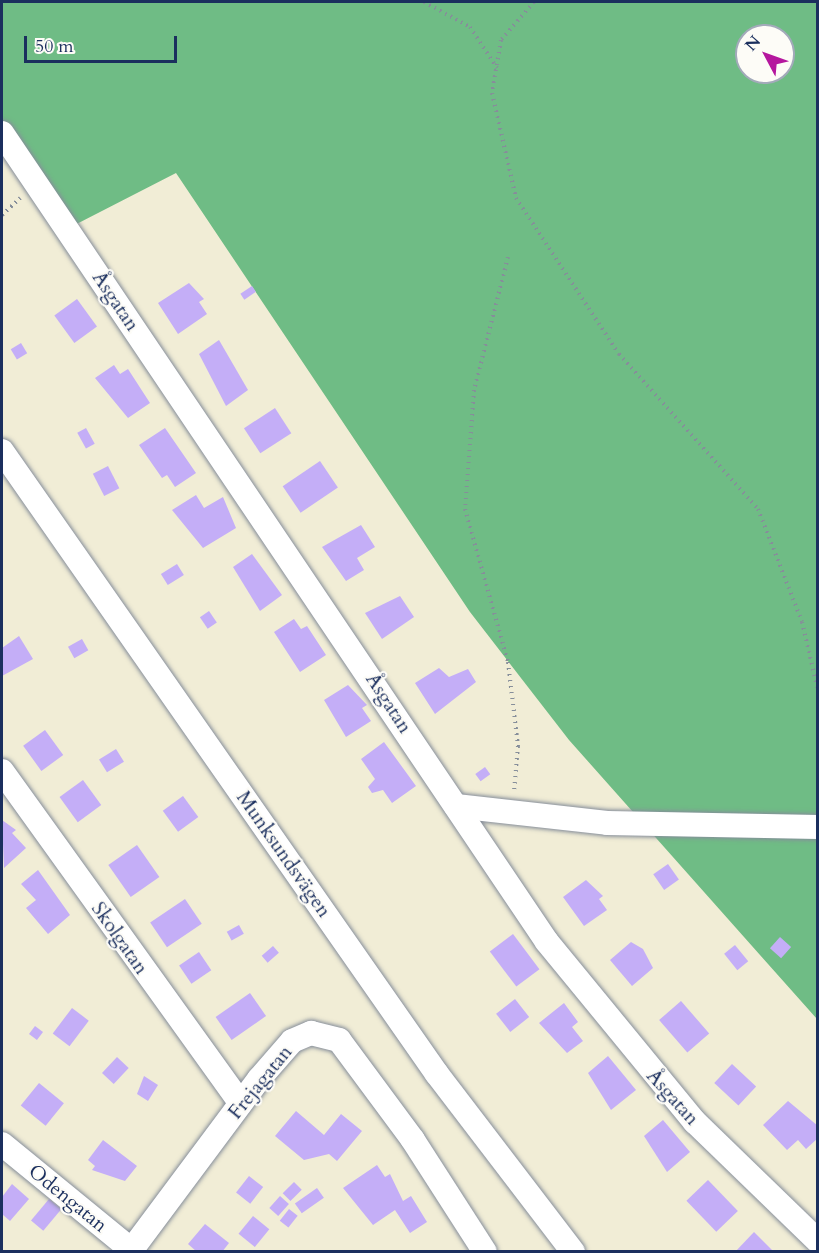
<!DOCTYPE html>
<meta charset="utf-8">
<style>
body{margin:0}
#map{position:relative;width:819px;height:1253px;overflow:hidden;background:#f1edd6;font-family:Cardo,serif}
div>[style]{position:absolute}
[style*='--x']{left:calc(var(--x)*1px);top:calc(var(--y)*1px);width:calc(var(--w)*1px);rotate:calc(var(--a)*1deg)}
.forest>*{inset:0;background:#6fbc85}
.building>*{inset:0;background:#c4aef7;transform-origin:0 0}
.path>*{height:4px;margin-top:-2px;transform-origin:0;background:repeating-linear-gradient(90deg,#868e9a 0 1.5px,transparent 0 6px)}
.roads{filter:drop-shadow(0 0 2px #868e9a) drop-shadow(0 0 2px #868e9a)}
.minor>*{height:24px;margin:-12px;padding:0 12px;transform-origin:12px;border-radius:12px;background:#fff}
span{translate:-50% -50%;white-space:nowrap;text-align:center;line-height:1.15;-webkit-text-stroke:4.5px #fdfcf7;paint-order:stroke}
.street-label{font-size:20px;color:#1b2f5e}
.frame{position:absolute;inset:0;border:3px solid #1b2f5e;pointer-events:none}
.north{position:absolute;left:735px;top:24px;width:60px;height:60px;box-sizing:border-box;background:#fdfcf7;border:2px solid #a3aaba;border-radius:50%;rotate:311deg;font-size:16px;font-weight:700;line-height:24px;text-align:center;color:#1b2f5e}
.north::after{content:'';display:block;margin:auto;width:21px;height:27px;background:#b5179e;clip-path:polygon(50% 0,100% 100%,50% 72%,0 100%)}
.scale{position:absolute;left:24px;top:36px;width:153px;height:27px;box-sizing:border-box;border:3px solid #1b2f5e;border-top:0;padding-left:8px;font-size:18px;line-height:21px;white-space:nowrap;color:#1b2f5e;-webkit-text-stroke:4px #fdfcf7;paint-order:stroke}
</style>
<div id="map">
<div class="forest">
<i style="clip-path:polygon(evenodd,2px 2px,817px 2px,817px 1019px,569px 740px,470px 612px,176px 173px,61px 232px,2px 145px,2px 2px,747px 36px,783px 36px,783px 72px,747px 72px,747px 36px)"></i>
</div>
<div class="building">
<i style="clip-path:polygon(189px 283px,204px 299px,199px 302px,207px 314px,178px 334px,158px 303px)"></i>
<i style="left:252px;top:286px;width:7px;height:14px;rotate:56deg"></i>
<i style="left:77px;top:299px;width:34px;height:28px;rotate:54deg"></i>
<i style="clip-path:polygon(219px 340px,248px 390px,226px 406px,199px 354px)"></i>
<i style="left:21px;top:343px;width:12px;height:12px;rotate:59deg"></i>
<i style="clip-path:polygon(114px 365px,120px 374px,128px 369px,150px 403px,128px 418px,95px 378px)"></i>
<i style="left:275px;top:408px;width:30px;height:37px;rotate:57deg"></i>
<i style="left:86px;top:428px;width:18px;height:10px;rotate:61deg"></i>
<i style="clip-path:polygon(165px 428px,196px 473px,175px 487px,167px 475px,162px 478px,139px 445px)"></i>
<i style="left:320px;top:461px;width:32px;height:45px;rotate:56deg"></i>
<i style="left:108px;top:466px;width:25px;height:17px;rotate:63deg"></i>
<i style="clip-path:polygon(196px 495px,204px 508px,223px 497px,236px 528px,203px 548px,172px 510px)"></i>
<i style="clip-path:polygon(361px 525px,375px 547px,357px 558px,364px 570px,346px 581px,322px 547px)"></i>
<i style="clip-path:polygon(252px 554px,282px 595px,260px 611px,233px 567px)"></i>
<i style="left:177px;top:564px;width:13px;height:19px;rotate:58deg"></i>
<i style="clip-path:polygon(400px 596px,414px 617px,382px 639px,365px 613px)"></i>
<i style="left:209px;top:611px;width:14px;height:11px;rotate:56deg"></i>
<i style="clip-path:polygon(294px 619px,301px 629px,307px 626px,326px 655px,300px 672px,274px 632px)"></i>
<i style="clip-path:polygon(19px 636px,33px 659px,2px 676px,2px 648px)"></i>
<i style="left:82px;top:639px;width:13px;height:16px;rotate:61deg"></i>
<i style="clip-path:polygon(439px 668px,449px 677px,468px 669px,476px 682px,435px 714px,415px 683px)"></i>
<i style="clip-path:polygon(348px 685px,367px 705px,362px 708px,371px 721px,346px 737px,324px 700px)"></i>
<i style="left:45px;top:730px;width:31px;height:27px;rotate:54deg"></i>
<i style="clip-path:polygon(384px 742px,416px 786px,392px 803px,383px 790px,372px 793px,368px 787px,375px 779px,361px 759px)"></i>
<i style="left:116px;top:749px;width:15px;height:20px;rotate:58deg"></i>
<i style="left:485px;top:767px;width:9px;height:12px;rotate:54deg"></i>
<i style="left:83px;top:780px;width:31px;height:29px;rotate:54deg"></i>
<i style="left:183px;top:796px;width:26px;height:25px;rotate:54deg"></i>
<i style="clip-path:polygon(2px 820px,16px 830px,12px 833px,26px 848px,4px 868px)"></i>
<i style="left:137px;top:845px;width:39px;height:35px;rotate:55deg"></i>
<i style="left:668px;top:864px;width:19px;height:18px;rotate:55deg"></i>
<i style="clip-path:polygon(38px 870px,70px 915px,48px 934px,26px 908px,36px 900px,21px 884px)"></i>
<i style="clip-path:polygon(586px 880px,603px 896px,599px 899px,607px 910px,584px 926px,563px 897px)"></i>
<i style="left:185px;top:899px;width:30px;height:42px;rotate:56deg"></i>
<i style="left:239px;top:925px;width:10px;height:14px;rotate:61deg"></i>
<i style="left:513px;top:934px;width:44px;height:29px;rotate:53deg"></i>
<i style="left:780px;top:937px;width:15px;height:15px;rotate:42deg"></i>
<i style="clip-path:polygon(631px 942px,643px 949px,653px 968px,632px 986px,610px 960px)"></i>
<i style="left:735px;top:945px;width:21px;height:14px;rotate:51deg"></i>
<i style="left:273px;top:946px;width:9px;height:15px;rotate:49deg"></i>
<i style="left:199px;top:952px;width:22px;height:24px;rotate:56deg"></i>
<i style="left:250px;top:993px;width:28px;height:42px;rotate:55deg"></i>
<i style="left:515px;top:999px;width:23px;height:24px;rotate:52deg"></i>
<i style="left:681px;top:1001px;width:43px;height:29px;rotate:49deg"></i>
<i style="clip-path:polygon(564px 1003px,578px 1022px,572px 1027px,583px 1041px,567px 1053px,539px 1023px)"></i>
<i style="left:72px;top:1008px;width:21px;height:32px;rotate:37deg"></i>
<i style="left:35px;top:1026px;width:10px;height:10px;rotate:37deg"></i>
<i style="clip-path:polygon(608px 1056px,636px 1090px,611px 1110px,588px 1073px)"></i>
<i style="left:117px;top:1057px;width:16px;height:22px;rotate:43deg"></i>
<i style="left:732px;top:1064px;width:33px;height:26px;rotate:43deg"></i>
<i style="clip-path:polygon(144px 1076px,158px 1085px,148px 1101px,137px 1094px)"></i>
<i style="left:39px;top:1083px;width:32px;height:29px;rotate:39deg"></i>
<i style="clip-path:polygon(788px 1101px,818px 1126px,818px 1138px,806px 1149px,798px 1140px,787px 1150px,763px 1125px)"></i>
<i style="clip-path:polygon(296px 1111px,324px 1135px,341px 1114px,362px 1131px,337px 1161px,329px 1154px,304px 1160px,275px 1136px)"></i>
<i style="clip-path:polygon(663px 1120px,690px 1152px,667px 1172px,644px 1136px)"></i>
<i style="clip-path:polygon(103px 1140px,137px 1166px,125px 1181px,92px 1170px,95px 1166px,88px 1160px)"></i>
<i style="clip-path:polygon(377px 1165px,385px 1177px,390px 1174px,403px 1201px,411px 1196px,427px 1222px,410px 1233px,395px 1210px,373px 1225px,343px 1188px)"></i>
<i style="left:249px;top:1176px;width:18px;height:21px;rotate:38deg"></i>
<i style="left:708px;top:1180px;width:43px;height:30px;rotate:46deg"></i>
<i style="left:294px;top:1182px;width:11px;height:16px;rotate:45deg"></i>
<i style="clip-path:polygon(12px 1184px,29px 1199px,10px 1221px,2px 1214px,2px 1197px)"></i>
<i style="left:317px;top:1188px;width:12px;height:27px;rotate:55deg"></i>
<i style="left:280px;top:1196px;width:12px;height:16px;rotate:42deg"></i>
<i style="left:49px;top:1199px;width:16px;height:28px;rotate:40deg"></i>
<i style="left:289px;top:1209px;width:11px;height:15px;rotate:38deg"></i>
<i style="left:253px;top:1216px;width:21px;height:23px;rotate:39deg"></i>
<i style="clip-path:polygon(205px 1224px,229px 1243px,222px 1252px,197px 1252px,188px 1244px)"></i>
<i style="clip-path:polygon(754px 1232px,774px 1252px,735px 1252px)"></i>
</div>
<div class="path">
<i style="--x:424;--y:2;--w:52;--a:28.5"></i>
<i style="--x:470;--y:27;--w:49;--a:56.6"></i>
<i style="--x:534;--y:2;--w:50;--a:131"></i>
<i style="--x:501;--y:40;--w:54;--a:99.6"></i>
<i style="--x:492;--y:93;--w:108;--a:77.1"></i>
<i style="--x:516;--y:198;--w:187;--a:56.6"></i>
<i style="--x:619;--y:354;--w:208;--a:48.1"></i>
<i style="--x:758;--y:509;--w:121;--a:68.7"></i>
<i style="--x:802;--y:622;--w:71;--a:76.9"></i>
<i style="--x:2;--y:215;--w:25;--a:-43"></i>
<i style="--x:508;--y:257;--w:137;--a:104.3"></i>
<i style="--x:474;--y:390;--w:119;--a:94.3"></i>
<i style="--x:465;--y:509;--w:159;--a:74.3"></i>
<i style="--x:508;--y:662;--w:85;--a:83.2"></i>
<i style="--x:518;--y:746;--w:45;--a:95.1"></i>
</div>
<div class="roads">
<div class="minor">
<i style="--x:2;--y:133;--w:975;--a:56.03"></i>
<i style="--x:547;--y:942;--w:233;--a:50.6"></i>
<i style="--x:695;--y:1122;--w:171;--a:44.1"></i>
<i style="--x:2;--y:451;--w:760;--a:55.08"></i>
<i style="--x:437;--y:1074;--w:224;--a:52.6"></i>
<i style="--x:2;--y:771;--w:409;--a:54.3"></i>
<i style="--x:456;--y:806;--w:152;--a:6.4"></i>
<i style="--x:607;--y:823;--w:211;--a:1.1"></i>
<i style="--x:2;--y:1144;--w:171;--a:39.3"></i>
<i style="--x:130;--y:1252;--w:216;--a:-53.3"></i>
<i style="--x:259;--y:1079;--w:50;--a:-49"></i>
<i style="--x:292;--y:1041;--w:21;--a:-23"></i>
<i style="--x:311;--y:1033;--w:29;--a:14"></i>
<i style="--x:339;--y:1040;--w:124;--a:53.5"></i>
<i style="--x:413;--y:1140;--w:133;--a:57.3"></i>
</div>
</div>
<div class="street-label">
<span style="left:116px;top:301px;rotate:56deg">Åsgatan</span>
<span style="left:389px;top:703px;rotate:57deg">Åsgatan</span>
<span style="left:284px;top:854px;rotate:55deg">Munksundsvägen</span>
<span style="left:120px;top:938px;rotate:55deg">Skolgatan</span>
<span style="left:260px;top:1082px;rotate:-51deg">Frejagatan</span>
<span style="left:673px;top:1097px;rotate:48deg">Åsgatan</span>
<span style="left:68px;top:1198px;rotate:39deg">Odengatan</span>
</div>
<div class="frame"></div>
<div class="north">N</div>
<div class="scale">50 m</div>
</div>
